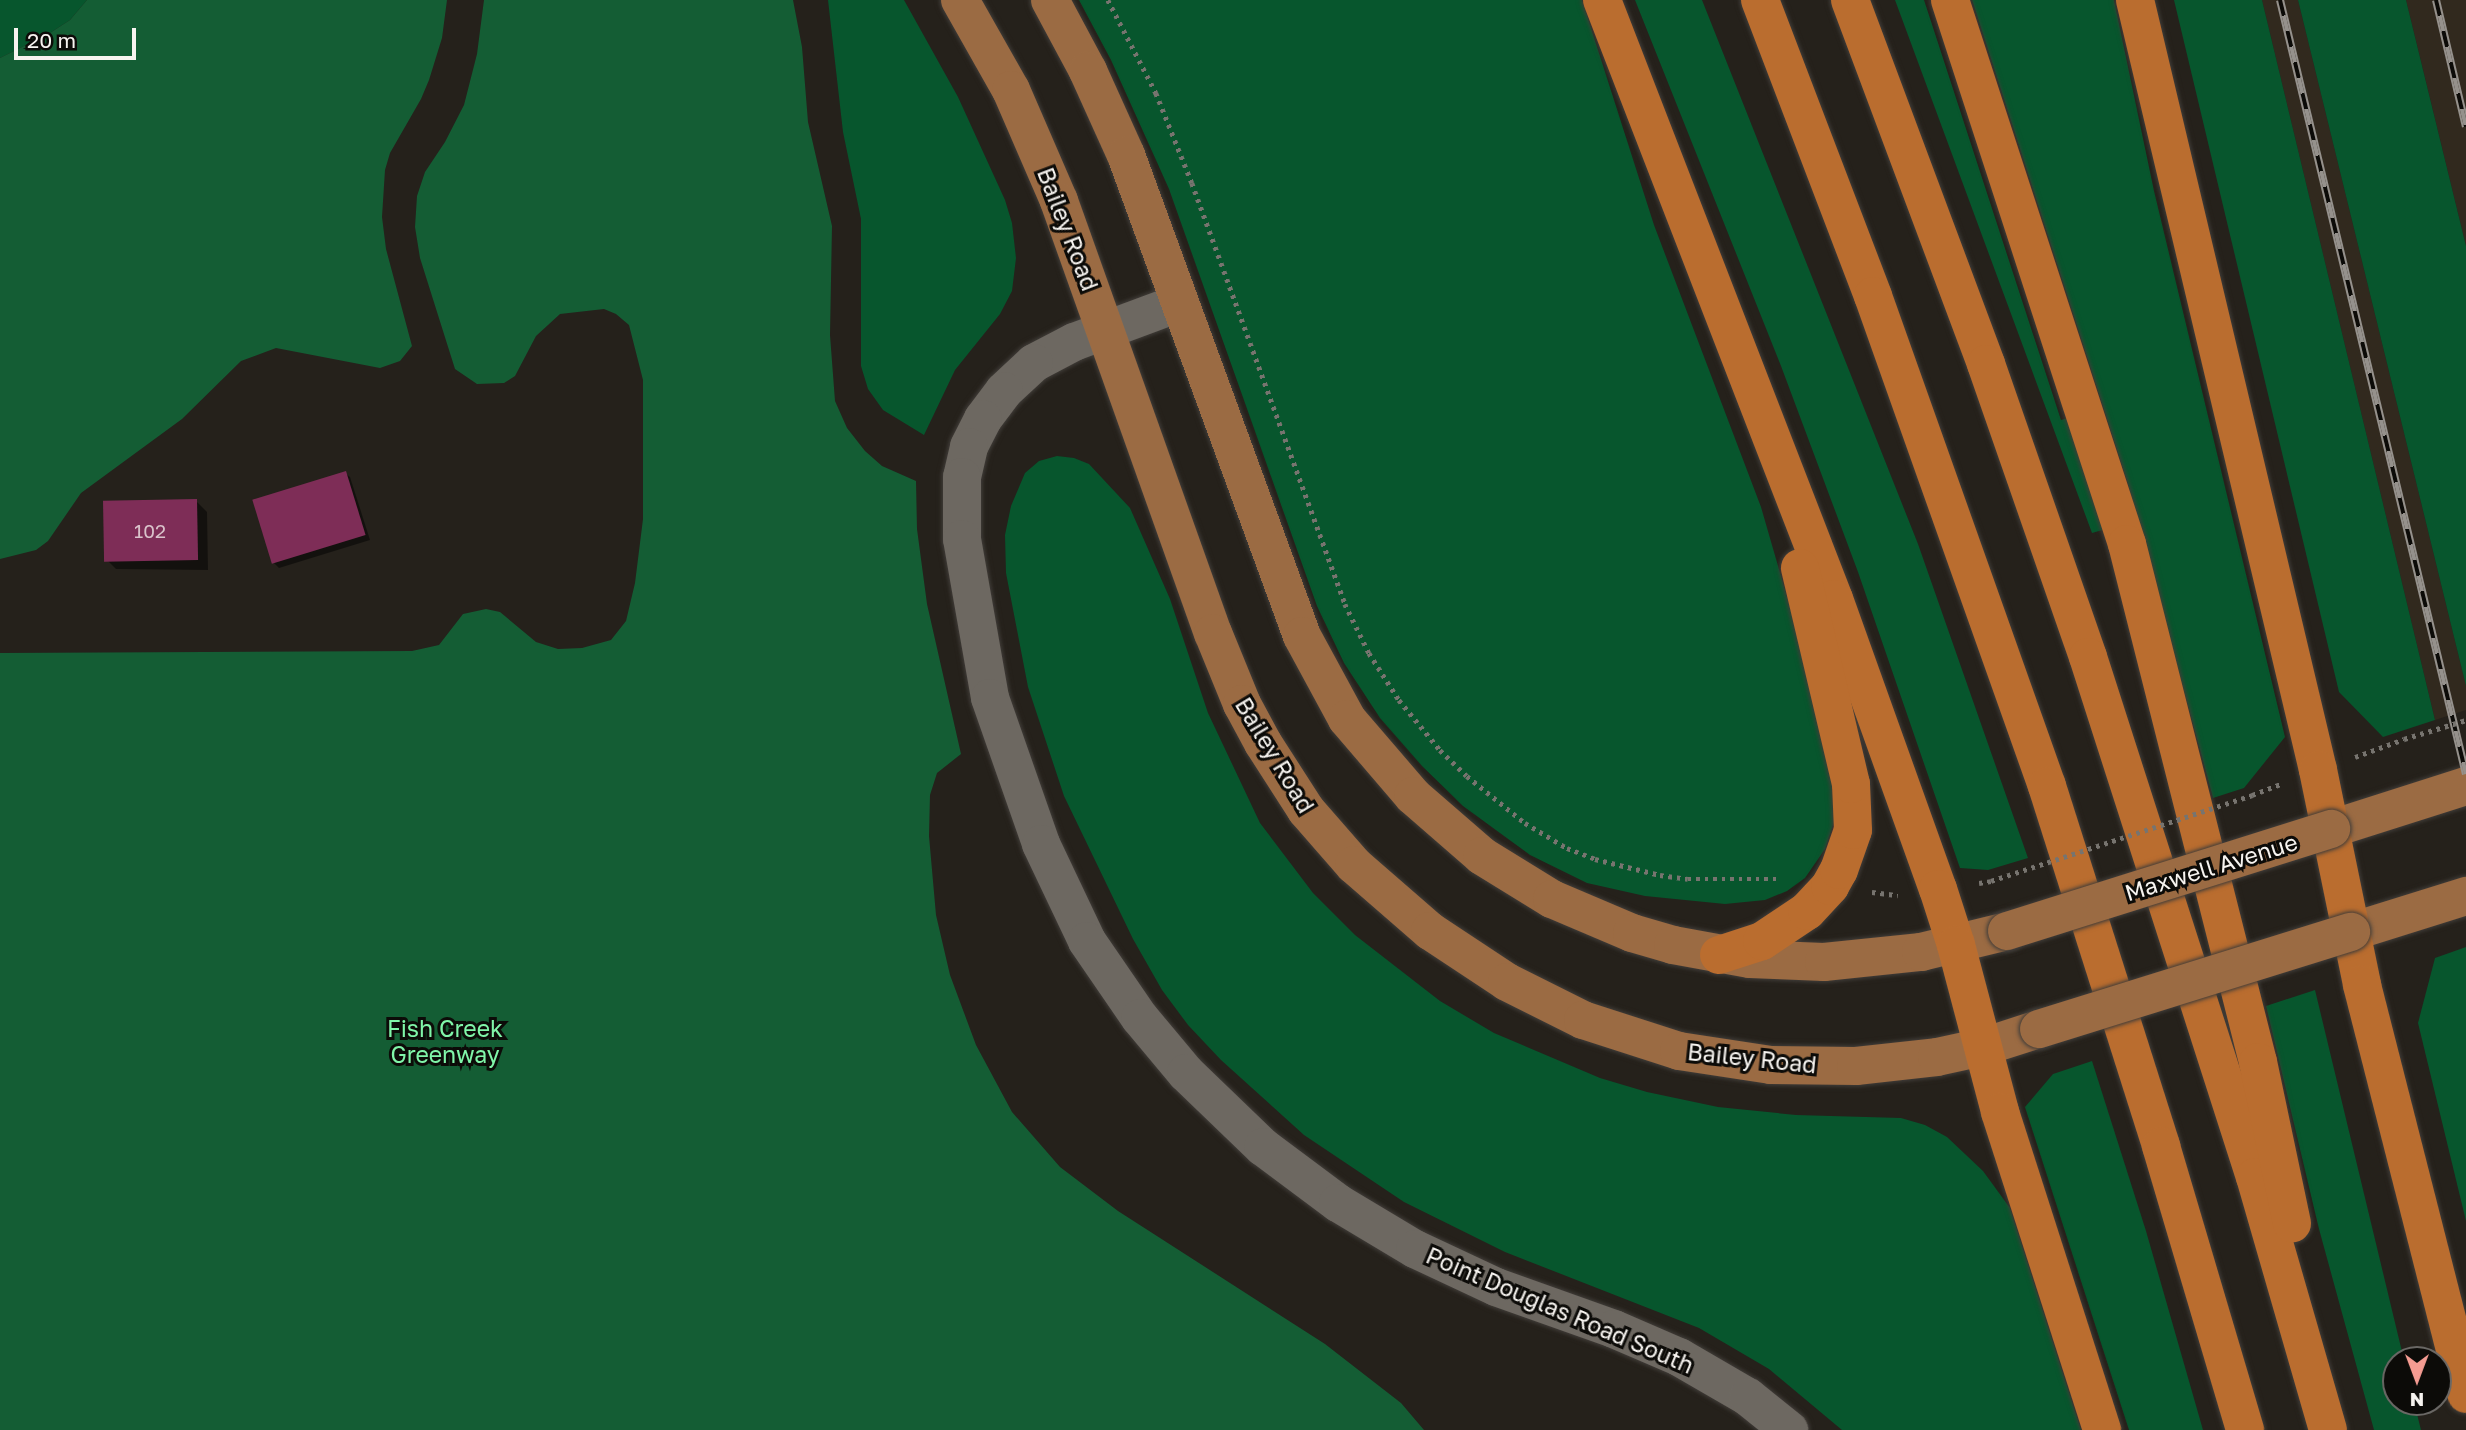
<!DOCTYPE html>
<style>
body{margin:0}
#map{position:relative;width:2466px;height:1430px;overflow:hidden;background:#25211b;font-family:"Golos Text",sans-serif}
div>[style]{position:absolute}
[style*='--x']{left:calc(var(--x)*1px);top:calc(var(--y)*1px);width:calc(var(--w)*1px);rotate:calc(var(--a)*1deg)}
.built>*{inset:0;background:#31291e}
.green>*{inset:0;background:#07562d}
.forest>*{inset:0;background:#145d34}
.shadow>*{inset:0;background:#0007}
.building>*{inset:0;background:#7e2d57;transform-origin:0 0}
.path>*{height:4.5px;margin-top:-2.25px;transform-origin:0;background:repeating-linear-gradient(90deg,#77746f 0 3.5px,transparent 0 8.5px)}
.roads{filter:drop-shadow(0 0 2px #413d39) drop-shadow(0 0 2px #413d39)}
.minor>*{height:38px;margin:-19px;padding:0 19px;transform-origin:19px;border-radius:19px;background:#6d6861}
.major>*{height:38px;margin:-19px;padding:0 19px;transform-origin:19px;border-radius:19px;background:#9b6b43}
.highway>*{height:38px;margin:-19px;padding:0 19px;transform-origin:19px;border-radius:19px;background:#ba6d2f}
.rail>*{height:8px;margin-top:-4px;transform-origin:0;background:repeating-linear-gradient(90deg,#0c0b08 0 16px,#95918c 0 32px);box-sizing:border-box;border-block:2px solid #95918c}
.path-bridge>*{height:4.5px;margin-top:-2.25px;transform-origin:0;background:repeating-linear-gradient(90deg,#77746f 0 3.5px,transparent 0 8.5px)}
.bridges{filter:drop-shadow(0 0 2px #413d39) drop-shadow(0 0 2px #413d39)}
.major-bridge>*{height:38px;margin:-19px;padding:0 19px;transform-origin:19px;border-radius:19px;background:#9b6b43}
span{translate:-50% -50%;white-space:nowrap;text-align:center;line-height:1.15;-webkit-text-stroke:6px #0c0b08;paint-order:stroke}
.number-label{font-size:19px;color:#d9c2ca}
.number-label span{-webkit-text-stroke-width:0}
.street-label{font-size:23px;color:#f7f4f0}
.park-label{font-size:23px;color:#80f6a9}
.north{position:absolute;left:2382px;top:1346px;width:70px;height:70px;box-sizing:border-box;background:#0c0b08;border:2px solid #6a6865;border-radius:50%;rotate:180deg;font-size:19px;font-weight:700;line-height:28px;text-align:center;color:#f7f4f0}
.north::after{content:'';display:block;margin:auto;width:24px;height:32px;background:#f59c92;clip-path:polygon(50% 0,100% 100%,50% 72%,0 100%)}
.scale{position:absolute;left:14px;top:28px;width:122px;height:32px;box-sizing:border-box;border:4px solid #f7f4f0;border-top:0;padding-left:9px;font-size:21px;line-height:24px;white-space:nowrap;color:#f7f4f0;-webkit-text-stroke:5px #0c0b08;paint-order:stroke}
</style>
<div id="map">
<div class="built">
<i style="clip-path:polygon(2262px 0,2298px 0,2466px 686px,2466px 710px,2435px 720px)"></i>
<i style="clip-path:polygon(2406px 0,2466px 0,2466px 246px,2420px 57px)"></i>
</div>
<div class="green">
<i style="clip-path:polygon(0 0,87px 0,70px 20px,50px 33px,0 58px)"></i>
<i style="clip-path:polygon(828px 0,904px 0,958px 97px,1005px 200px,1012px 223px,1016px 258px,1012px 291px,1000px 314px,955px 370px,924px 435px,883px 410px,868px 389px,861px 366px,861px 219px,843px 132px)"></i>
<i style="clip-path:polygon(1079px 0,1582px 0,1654px 225px,1761px 507px,1794px 621px,1833px 781px,1836px 816px,1825px 849px,1805px 878px,1787px 891px,1765px 900px,1725px 904px,1645px 896px,1587px 883px,1530px 855px,1463px 806px,1422px 766px,1380px 718px,1344px 663px,1317px 606px,1169px 189px,1111px 60px)"></i>
<i style="clip-path:polygon(1635px 0,1702px 0,1918px 544px,2028px 858px,1988px 870px,1960px 868px,1858px 572px,1781px 366px)"></i>
<i style="clip-path:polygon(1895px 0,1924px 0,2061px 420px,2071px 417px,2106px 529px,2092px 533px)"></i>
<i style="clip-path:polygon(1972px 0,2114px 0,2154px 191px,2285px 737px,2244px 788px,2213px 798px,2128px 484px)"></i>
<i style="clip-path:polygon(2174px 0,2262px 0,2435px 720px,2383px 737px,2339px 692px)"></i>
<i style="clip-path:polygon(2298px 0,2406px 0,2466px 246px,2466px 686px)"></i>
<i style="clip-path:polygon(1057px 456px,1074px 458px,1089px 464px,1130px 508px,1170px 599px,1208px 713px,1260px 823px,1313px 893px,1355px 935px,1440px 1001px,1494px 1033px,1600px 1078px,1647px 1092px,1718px 1107px,1796px 1115px,1901px 1118px,1925px 1125px,1947px 1137px,1983px 1171px,2010px 1208px,2081px 1430px,1842px 1430px,1769px 1369px,1699px 1328px,1505px 1252px,1404px 1202px,1304px 1135px,1221px 1060px,1188px 1025px,1162px 990px,1133px 939px,1064px 796px,1028px 687px,1006px 573px,1005px 535px,1011px 506px,1025px 473px,1039px 461px)"></i>
<i style="clip-path:polygon(2466px 947px,2466px 1221px,2418px 1023px,2435px 958px)"></i>
<i style="clip-path:polygon(2315px 990px,2404px 1360px,2396px 1360px,2396px 1402px,2414px 1402px,2421px 1430px,2374px 1430px,2319px 1229px,2266px 1006px)"></i>
<i style="clip-path:polygon(2092px 1061px,2146px 1231px,2203px 1430px,2129px 1430px,2025px 1107px,2053px 1074px)"></i>
</div>
<div class="forest">
<i style="clip-path:polygon(87px 0,447px 0,442px 38px,429px 80px,421px 99px,390px 153px,385px 170px,382px 217px,386px 249px,412px 346px,400px 361px,380px 368px,276px 348px,241px 361px,182px 419px,81px 493px,48px 541px,36px 550px,0 559px,0 58px,50px 33px,70px 20px)"></i>
<i style="clip-path:polygon(484px 0,793px 0,802px 47px,808px 122px,832px 226px,830px 335px,835px 401px,847px 428px,865px 451px,882px 466px,916px 481px,917px 529px,927px 604px,961px 754px,937px 773px,930px 795px,929px 836px,936px 915px,950px 975px,976px 1045px,1012px 1112px,1060px 1167px,1118px 1211px,1325px 1344px,1401px 1403px,1424px 1430px,0 1430px,0 653px,412px 651px,439px 645px,463px 614px,486px 609px,500px 612px,536px 642px,558px 649px,582px 648px,611px 640px,626px 621px,635px 583px,643px 519px,643px 380px,629px 325px,616px 314px,604px 309px,560px 314px,536px 336px,515px 376px,504px 383px,477px 384px,455px 369px,420px 258px,415px 227px,417px 196px,425px 172px,445px 142px,464px 105px,477px 54px)"></i>
</div>
<div class="shadow">
<i style="clip-path:polygon(345px 473px,350px 477px,370px 540px,279px 568px,274px 563px)"></i>
<i style="clip-path:polygon(196px 501px,207px 512px,208px 570px,116px 569px,105px 558px)"></i>
</div>
<div class="building">
<i style="left:346px;top:471px;width:67px;height:98px;rotate:73deg"></i>
<i style="left:197px;top:499px;width:61px;height:94px;rotate:89deg"></i>
</div>
<div class="path">
<i style="--x:1108;--y:0;--w:105;--a:62.7"></i>
<i style="--x:1156;--y:93;--w:97;--a:68.2"></i>
<i style="--x:1192;--y:183;--w:448;--a:70"></i>
<i style="--x:1345;--y:604;--w:55;--a:63.9"></i>
<i style="--x:1369;--y:653;--w:56;--a:57.4"></i>
<i style="--x:1399;--y:700;--w:65;--a:50.6"></i>
<i style="--x:1440;--y:750;--w:37;--a:44"></i>
<i style="--x:1467;--y:776;--w:75;--a:39"></i>
<i style="--x:1525;--y:823;--w:49;--a:30.8"></i>
<i style="--x:1567;--y:848;--w:30;--a:21"></i>
<i style="--x:1595;--y:859;--w:67;--a:13.8"></i>
<i style="--x:1660;--y:875;--w:28;--a:8"></i>
<i style="--x:1688;--y:879;--w:92;--a:0"></i>
<i style="--x:2355;--y:757;--w:52;--a:-20.2"></i>
<i style="--x:2252;--y:795;--w:31;--a:-21"></i>
<i style="--x:1979;--y:883;--w:12;--a:-9"></i>
<i style="--x:1872;--y:892;--w:26;--a:7"></i>
</div>
<div class="roads">
<div class="minor">
<i style="--x:1179;--y:303;--w:112;--a:159.6"></i>
<i style="--x:1074;--y:342;--w:45;--a:152.3"></i>
<i style="--x:1034;--y:363;--w:41;--a:137"></i>
<i style="--x:1004;--y:391;--w:35;--a:127"></i>
<i style="--x:983;--y:419;--w:31;--a:117"></i>
<i style="--x:969;--y:447;--w:31;--a:103"></i>
<i style="--x:962;--y:477;--w:62;--a:90"></i>
<i style="--x:962;--y:539;--w:161;--a:80"></i>
<i style="--x:990;--y:698;--w:155;--a:70.7"></i>
<i style="--x:1041;--y:844;--w:107;--a:64.6"></i>
<i style="--x:1087;--y:941;--w:93;--a:55.5"></i>
<i style="--x:1140;--y:1018;--w:72;--a:50.1"></i>
<i style="--x:1186;--y:1073;--w:107;--a:43.9"></i>
<i style="--x:1263;--y:1147;--w:94;--a:36.7"></i>
<i style="--x:1338;--y:1203;--w:90;--a:30.9"></i>
<i style="--x:1415;--y:1249;--w:89;--a:25.1"></i>
<i style="--x:1496;--y:1287;--w:125;--a:19.6"></i>
<i style="--x:1614;--y:1329;--w:71;--a:23.3"></i>
<i style="--x:1679;--y:1357;--w:80;--a:30.1"></i>
<i style="--x:1748;--y:1397;--w:53;--a:38.8"></i>
</div>
<div class="major">
<i style="--x:960;--y:0;--w:103;--a:60.5"></i>
<i style="--x:1011;--y:90;--w:121;--a:66.6"></i>
<i style="--x:1059;--y:201;--w:459;--a:70.4"></i>
<i style="--x:1213;--y:633;--w:77;--a:67.8"></i>
<i style="--x:1242;--y:704;--w:44;--a:61.7"></i>
<i style="--x:1263;--y:743;--w:80;--a:57.3"></i>
<i style="--x:1306;--y:810;--w:73;--a:48.9"></i>
<i style="--x:1354;--y:865;--w:101;--a:41"></i>
<i style="--x:1430;--y:931;--w:92;--a:33.5"></i>
<i style="--x:1507;--y:982;--w:85;--a:26.6"></i>
<i style="--x:1583;--y:1020;--w:101;--a:17.9"></i>
<i style="--x:1679;--y:1051;--w:93;--a:8.7"></i>
<i style="--x:1771;--y:1065;--w:85;--a:0.7"></i>
<i style="--x:1856;--y:1066;--w:81;--a:-6.3"></i>
<i style="--x:1937;--y:1057;--w:47;--a:-12.3"></i>
<i style="--x:1983;--y:1047;--w:59;--a:-17.8"></i>
<i style="--x:1050;--y:0;--w:81;--a:61.8"></i>
<i style="--x:1088;--y:71;--w:92;--a:65.7"></i>
<i style="--x:1126;--y:155;--w:512;--a:69.9"></i>
<i style="--x:1302;--y:636;--w:94;--a:61.5"></i>
<i style="--x:1347;--y:719;--w:101;--a:49.4"></i>
<i style="--x:1413;--y:796;--w:91;--a:41"></i>
<i style="--x:1482;--y:856;--w:82;--a:31.6"></i>
<i style="--x:1552;--y:899;--w:87;--a:23"></i>
<i style="--x:1632;--y:933;--w:43;--a:16.3"></i>
<i style="--x:1673;--y:945;--w:78;--a:10.3"></i>
<i style="--x:1750;--y:959;--w:74;--a:2.3"></i>
<i style="--x:1824;--y:962;--w:98;--a:-5.9"></i>
<i style="--x:1921;--y:952;--w:89;--a:-13.7"></i>
<i style="--x:2331;--y:829;--w:142;--a:-17.7"></i>
<i style="--x:2351;--y:932;--w:121;--a:-17.4"></i>
</div>
<div class="highway">
<i style="--x:1602;--y:0;--w:642;--a:68.83"></i>
<i style="--x:1834;--y:599;--w:308;--a:70.3"></i>
<i style="--x:1938;--y:889;--w:59;--a:72.2"></i>
<i style="--x:1956;--y:945;--w:173;--a:75.2"></i>
<i style="--x:2000;--y:1112;--w:334;--a:72.2"></i>
<i style="--x:1760;--y:0;--w:317;--a:69.1"></i>
<i style="--x:1873;--y:296;--w:520;--a:70.45"></i>
<i style="--x:2047;--y:786;--w:378;--a:72.4"></i>
<i style="--x:2161;--y:1146;--w:296;--a:73.5"></i>
<i style="--x:1850;--y:0;--w:389;--a:69.5"></i>
<i style="--x:1986;--y:364;--w:310;--a:70.8"></i>
<i style="--x:2088;--y:657;--w:546;--a:72.2"></i>
<i style="--x:2255;--y:1177;--w:263;--a:73.9"></i>
<i style="--x:1950;--y:0;--w:572;--a:71.98"></i>
<i style="--x:2127;--y:544;--w:534;--a:75.81"></i>
<i style="--x:2258;--y:1062;--w:165;--a:78.1"></i>
<i style="--x:2135;--y:0;--w:791;--a:76.63"></i>
<i style="--x:2318;--y:770;--w:219;--a:78.4"></i>
<i style="--x:2362;--y:985;--w:422;--a:75.7"></i>
<i style="--x:1719;--y:955;--w:45;--a:-18"></i>
<i style="--x:1762;--y:941;--w:54;--a:-33.7"></i>
<i style="--x:1807;--y:911;--w:34;--a:-47"></i>
<i style="--x:1830;--y:886;--w:18;--a:-61"></i>
<i style="--x:1839;--y:870;--w:42;--a:-70.7"></i>
<i style="--x:1853;--y:830;--w:46;--a:-92.5"></i>
<i style="--x:1851;--y:784;--w:222;--a:-103.3"></i>
</div>
</div>
<div class="rail">
<i style="--x:2280;--y:0;--w:796;--a:76.49"></i>
<i style="--x:2436;--y:0;--w:130;--a:76.7"></i>
</div>
<div class="path-bridge">
<i style="--x:2404;--y:739;--w:65;--a:-17"></i>
<i style="--x:1991;--y:881;--w:275;--a:-18.2"></i>
</div>
<div class="bridges">
<div class="major-bridge">
<i style="--x:2007;--y:931;--w:340;--a:-17.5"></i>
<i style="--x:2039;--y:1029;--w:327;--a:-17.3"></i>
</div>
</div>
<div class="number-label">
<span style="left:150px;top:531px">102</span>
</div>
<div class="street-label">
<span style="left:1068px;top:229px;rotate:69deg">Bailey Road</span>
<span style="left:1275px;top:755px;rotate:59deg">Bailey Road</span>
<span style="left:2211px;top:867px;rotate:-17deg">Maxwell Avenue</span>
<span style="left:1752px;top:1058px;rotate:6deg">Bailey Road</span>
<span style="left:1560px;top:1310px;rotate:23deg">Point Douglas Road South</span>
</div>
<div class="park-label">
<span style="left:445px;top:1041px">Fish Creek<br>Greenway</span>
</div>
<div class="north">N</div>
<div class="scale">20 m</div>
</div>
